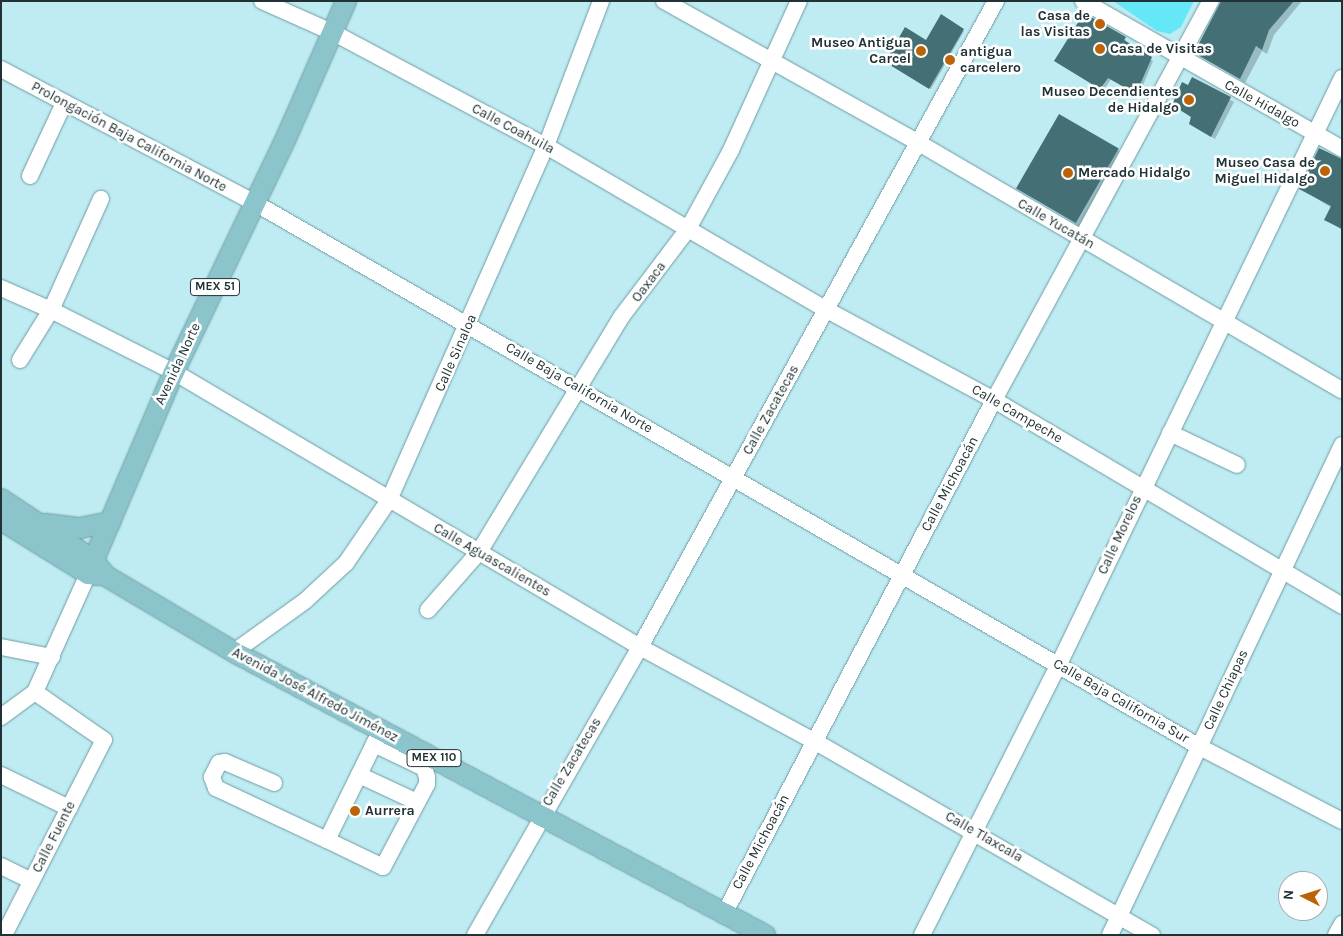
<!DOCTYPE html>
<meta charset="utf-8">
<style>
body{margin:0}
#map{position:relative;width:1343px;height:936px;overflow:hidden;background:#beecf2;font-family:Karla,sans-serif}
div>[style]{position:absolute}
[style*='--x']{left:calc(var(--x)*1px);top:calc(var(--y)*1px);width:calc(var(--w)*1px);rotate:calc(var(--a)*1deg)}
.green>*{inset:0;background:#64e7f6}
.shadow>*{inset:0;background:#0003}
.building>*{inset:0;background:#446f75;transform-origin:0 0}
.roads{filter:drop-shadow(0 0 1px #6f9ba1) drop-shadow(0 0 1px #6f9ba1)}
.minor>*{height:16px;margin:-8px;padding:0 8px;transform-origin:8px;border-radius:8px;background:#fff}
.major>*{height:20px;margin:-10px;padding:0 10px;transform-origin:10px;border-radius:10px;background:#8bc4ca}
.dots>*{width:14px;height:14px;translate:-50% -50%;box-sizing:border-box;border:2px solid #fff;border-radius:50%}
span{translate:-50% -50%;white-space:nowrap;text-align:center;line-height:1.15;-webkit-text-stroke:5px #fff;paint-order:stroke}
.shield-label span{padding:1px 4px;background:#fff;border:1px solid;border-radius:4px;-webkit-text-stroke-width:0}
.shield-label{font-size:12px;color:#203235;font-weight:700}
.poi-label{font-size:14px;color:#203235;font-weight:700}
.right{translate:-100% -50%;text-align:right}
.left{translate:0 -50%;text-align:left}
.street-label{font-size:14px;color:#203235}
.frame{position:absolute;inset:0;border:2px solid #203235;pointer-events:none}
.north{position:absolute;left:1278px;top:871px;width:50px;height:50px;box-sizing:border-box;background:#fff;border:1px solid #a6adae;border-radius:50%;rotate:275deg;font-size:14px;font-weight:700;line-height:20px;text-align:center;color:#203235}
.north::after{content:'';display:block;margin:auto;width:18px;height:22px;background:#bd6307;clip-path:polygon(50% 0,100% 100%,50% 72%,0 100%)}
</style>
<div id="map">
<div class="green">
<i style="clip-path:polygon(1113px 1px,1194px 1px,1181px 27px,1170px 34px,1157px 31px)"></i>
</div>
<div class="shadow">
<i style="clip-path:polygon(1220px 1px,1302px 1px,1274px 35px,1267px 54px,1262px 51px,1245px 83px,1196px 53px,1221px 6px)"></i>
<i style="clip-path:polygon(1084px 15px,1125px 38px,1126px 43px,1153px 61px,1139px 95px,1111px 79px,1103px 91px,1058px 63px)"></i>
<i style="clip-path:polygon(941px 16px,964px 31px,931px 89px,887px 63px,927px 42px)"></i>
<i style="clip-path:polygon(1193px 79px,1234px 102px,1215px 139px,1191px 124px,1189px 86px)"></i>
<i style="clip-path:polygon(1118px 150px,1123px 156px,1083px 229px,1022px 190px)"></i>
<i style="clip-path:polygon(1342px 159px,1342px 230px,1326px 219px,1332px 208px,1301px 189px)"></i>
</div>
<div class="building">
<i style="clip-path:polygon(1221px 1px,1294px 1px,1269px 30px,1262px 50px,1256px 46px,1240px 79px,1194px 53px)"></i>
<i style="clip-path:polygon(1084px 13px,1126px 37px,1124px 40px,1152px 57px,1136px 94px,1108px 78px,1100px 89px,1054px 61px)"></i>
<i style="clip-path:polygon(941px 14px,964px 29px,929px 89px,885px 62px,905px 27px,926px 40px)"></i>
<i style="clip-path:polygon(1192px 77px,1231px 97px,1211px 137px,1189px 124px,1191px 117px,1172px 105px,1182px 82px,1188px 85px)"></i>
<i style="left:1059px;top:114px;width:69px;height:86px;rotate:30deg"></i>
<i style="clip-path:polygon(1319px 148px,1342px 159px,1342px 229px,1324px 220px,1331px 206px,1299px 189px)"></i>
</div>
<div class="roads">
<div class="minor">
<i style="--x:262;--y:1;--w:79;--a:24"></i>
<i style="--x:334;--y:33;--w:240;--a:28.1"></i>
<i style="--x:546;--y:146;--w:325;--a:30.3"></i>
<i style="--x:827;--y:310;--w:190;--a:28.3"></i>
<i style="--x:994;--y:400;--w:404;--a:30.6"></i>
<i style="--x:664;--y:1;--w:290;--a:29.1"></i>
<i style="--x:917;--y:142;--w:492;--a:30.3"></i>
<i style="--x:1083;--y:1;--w:298;--a:29.7"></i>
<i style="--x:1;--y:69;--w:287;--a:27.8"></i>
<i style="--x:255;--y:203;--w:1090;--a:29.93"></i>
<i style="--x:1200;--y:747;--w:160;--a:27.5"></i>
<i style="--x:30;--y:176;--w:81;--a:-65"></i>
<i style="--x:1;--y:288;--w:55;--a:23.7"></i>
<i style="--x:51;--y:310;--w:138;--a:26.8"></i>
<i style="--x:174;--y:372;--w:541;--a:30.55"></i>
<i style="--x:640;--y:647;--w:198;--a:28.4"></i>
<i style="--x:814;--y:741;--w:390;--a:29.9"></i>
<i style="--x:20;--y:360;--w:59;--a:-58.2"></i>
<i style="--x:51;--y:310;--w:122;--a:-65.8"></i>
<i style="--x:1170;--y:433;--w:74;--a:25.5"></i>
<i style="--x:428;--y:610;--w:77;--a:-48.7"></i>
<i style="--x:479;--y:552;--w:276;--a:-58.8"></i>
<i style="--x:622;--y:316;--w:109;--a:-52.8"></i>
<i style="--x:688;--y:229;--w:90;--a:-61.4"></i>
<i style="--x:731;--y:150;--w:164;--a:-65.5"></i>
<i style="--x:1;--y:647;--w:52;--a:11.1"></i>
<i style="--x:234;--y:652;--w:87;--a:-35.7"></i>
<i style="--x:305;--y:601;--w:56;--a:-42.8"></i>
<i style="--x:346;--y:563;--w:76;--a:-55.7"></i>
<i style="--x:389;--y:500;--w:387;--a:-66.1"></i>
<i style="--x:546;--y:146;--w:155;--a:-69.2"></i>
<i style="--x:1;--y:717;--w:42;--a:-36.3"></i>
<i style="--x:35;--y:692;--w:129;--a:-65.8"></i>
<i style="--x:374;--y:744;--w:55;--a:25.6"></i>
<i style="--x:424;--y:768;--w:9;--a:72"></i>
<i style="--x:427;--y:777;--w:7;--a:90"></i>
<i style="--x:427;--y:784;--w:94;--a:117.9"></i>
<i style="--x:383;--y:867;--w:62;--a:-154.3"></i>
<i style="--x:327;--y:840;--w:123;--a:-63.9"></i>
<i style="--x:1;--y:775;--w:76;--a:25.9"></i>
<i style="--x:359;--y:775;--w:64;--a:25"></i>
<i style="--x:274;--y:783;--w:53;--a:-156.8"></i>
<i style="--x:225;--y:762;--w:6;--a:171"></i>
<i style="--x:219;--y:763;--w:16;--a:117"></i>
<i style="--x:212;--y:777;--w:12;--a:70"></i>
<i style="--x:216;--y:788;--w:123;--a:25.1"></i>
<i style="--x:1;--y:866;--w:34;--a:26"></i>
<i style="--x:725;--y:912;--w:578;--a:-62.28"></i>
<i style="--x:994;--y:400;--w:454;--a:-61.5"></i>
<i style="--x:4;--y:935;--w:219;--a:-62.9"></i>
<i style="--x:104;--y:740;--w:84;--a:-145.2"></i>
<i style="--x:475;--y:935;--w:332;--a:-60.2"></i>
<i style="--x:640;--y:647;--w:738;--a:-61.14"></i>
<i style="--x:922;--y:935;--w:304;--a:-63.2"></i>
<i style="--x:1059;--y:664;--w:651;--a:-64.22"></i>
<i style="--x:1110;--y:935;--w:542;--a:-64.66"></i>
<i style="--x:1336;--y:935;--w:13;--a:-61"></i>
</div>
<div class="major">
<i style="--x:1;--y:499;--w:110;--a:33.5"></i>
<i style="--x:93;--y:560;--w:21;--a:51"></i>
<i style="--x:106;--y:576;--w:149;--a:30.7"></i>
<i style="--x:234;--y:652;--w:602;--a:28.06"></i>
<i style="--x:1;--y:520;--w:102;--a:31.8"></i>
<i style="--x:88;--y:574;--w:11;--a:5"></i>
<i style="--x:45;--y:524;--w:35;--a:7"></i>
<i style="--x:80;--y:528;--w:31;--a:-11"></i>
<i style="--x:89;--y:571;--w:216;--a:-66.9"></i>
<i style="--x:174;--y:372;--w:259;--a:-64.4"></i>
<i style="--x:286;--y:138;--w:150;--a:-66.3"></i>
</div>
</div>
<div class="dots">
<i style="left:1100px;top:24px;background:#bd6307"></i>
<i style="left:1100px;top:49px;background:#bd6307"></i>
<i style="left:921px;top:51px;background:#bd6307"></i>
<i style="left:950px;top:60px;background:#bd6307"></i>
<i style="left:1189px;top:100px;background:#bd6307"></i>
<i style="left:1325px;top:171px;background:#bd6307"></i>
<i style="left:1068px;top:173px;background:#bd6307"></i>
<i style="left:355px;top:811px;background:#bd6307"></i>
</div>
<div class="shield-label">
<span style="left:215px;top:287px">MEX 51</span>
<span style="left:434px;top:758px">MEX 110</span>
</div>
<div class="poi-label">
<span class="right" style="left:1090px;top:24px">Casa de<br>las Visitas</span>
<span class="right" style="left:911px;top:51px">Museo Antigua<br>Carcel</span>
<span class="left" style="left:1110px;top:49px">Casa de Visitas</span>
<span class="left" style="left:960px;top:60px">antigua<br>carcelero</span>
<span class="right" style="left:1179px;top:100px">Museo Decendientes<br>de Hidalgo</span>
<span class="right" style="left:1315px;top:171px">Museo Casa de<br>Miguel Hidalgo</span>
<span class="left" style="left:1078px;top:173px">Mercado Hidalgo</span>
<span class="left" style="left:365px;top:811px">Aurrera</span>
</div>
<div class="street-label">
<span style="left:1262px;top:104px;rotate:29deg">Calle Hidalgo</span>
<span style="left:513px;top:129px;rotate:28deg">Calle Coahuila</span>
<span style="left:129px;top:137px;rotate:28deg">Prolongación Baja California Norte</span>
<span style="left:1056px;top:224px;rotate:30deg">Calle Yucatán</span>
<span style="left:649px;top:282px;rotate:-53deg">Oaxaca</span>
<span style="left:456px;top:353px;rotate:-66deg">Calle Sinaloa</span>
<span style="left:178px;top:364px;rotate:-65deg">Avenida Norte</span>
<span style="left:579px;top:388px;rotate:30deg">Calle Baja California Norte</span>
<span style="left:771px;top:410px;rotate:-61deg">Calle Zacatecas</span>
<span style="left:1017px;top:414px;rotate:30deg">Calle Campeche</span>
<span style="left:950px;top:484px;rotate:-62deg">Calle Michoacán</span>
<span style="left:1120px;top:535px;rotate:-65deg">Calle Morelos</span>
<span style="left:492px;top:560px;rotate:30deg">Calle Aguascalientes</span>
<span style="left:1226px;top:690px;rotate:-65deg">Calle Chiapas</span>
<span style="left:315px;top:695px;rotate:28deg">Avenida José Alfredo Jiménez</span>
<span style="left:1121px;top:701px;rotate:30deg">Calle Baja California Sur</span>
<span style="left:572px;top:762px;rotate:-59deg">Calle Zacatecas</span>
<span style="left:54px;top:837px;rotate:-63deg">Calle Fuente</span>
<span style="left:984px;top:837px;rotate:30deg">Calle Tlaxcala</span>
<span style="left:761px;top:842px;rotate:-62deg">Calle Michoacán</span>
</div>
<div class="frame"></div>
<div class="north">N</div>
</div>
